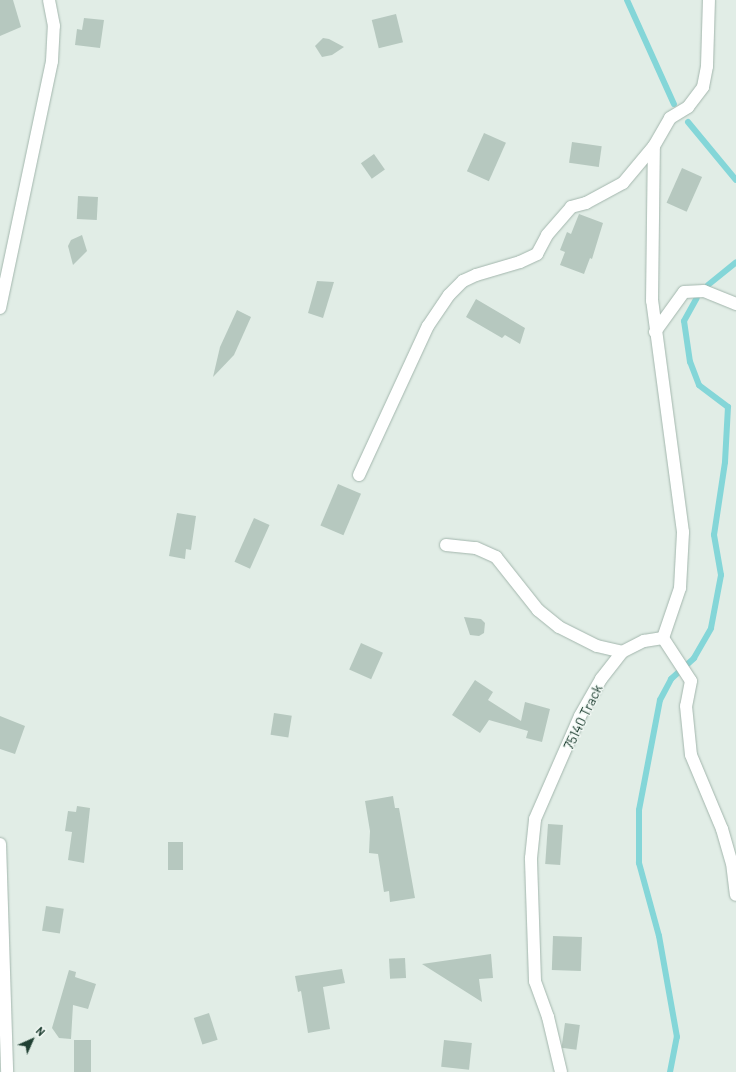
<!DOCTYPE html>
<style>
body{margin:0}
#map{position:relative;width:736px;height:1072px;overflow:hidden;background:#e1ede6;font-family:Barlow,sans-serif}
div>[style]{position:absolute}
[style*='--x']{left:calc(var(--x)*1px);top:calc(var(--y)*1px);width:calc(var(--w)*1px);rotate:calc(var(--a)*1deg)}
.stream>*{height:6px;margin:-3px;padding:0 3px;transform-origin:3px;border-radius:3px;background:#84d6d8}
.building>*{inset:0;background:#b6c8bf;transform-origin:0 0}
.roads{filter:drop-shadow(0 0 1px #a3b6ad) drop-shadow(0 0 1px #a3b6ad)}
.minor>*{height:12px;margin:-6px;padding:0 6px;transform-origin:6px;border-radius:6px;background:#fff}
span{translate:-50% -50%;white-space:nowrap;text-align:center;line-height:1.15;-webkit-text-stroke:3px #f2f9f5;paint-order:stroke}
.street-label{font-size:14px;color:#204033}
.north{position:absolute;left:12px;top:1020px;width:40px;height:40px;-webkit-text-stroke:3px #f2f9f5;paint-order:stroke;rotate:45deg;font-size:11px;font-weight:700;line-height:16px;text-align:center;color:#204033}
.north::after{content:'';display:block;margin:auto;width:14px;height:18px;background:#204033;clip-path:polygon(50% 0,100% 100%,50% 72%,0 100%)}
</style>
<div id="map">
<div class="stream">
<i style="--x:627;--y:0;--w:114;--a:65.7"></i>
<i style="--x:688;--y:122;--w:75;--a:50.4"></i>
<i style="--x:708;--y:285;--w:36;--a:-39"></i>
<i style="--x:670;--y:1072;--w:36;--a:-79"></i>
<i style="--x:677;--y:1037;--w:103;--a:-100.1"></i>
<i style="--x:659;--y:936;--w:76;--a:-105.3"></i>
<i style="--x:639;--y:863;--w:53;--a:-90"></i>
<i style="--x:639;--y:810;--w:112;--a:-79.2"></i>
<i style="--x:660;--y:700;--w:24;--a:-62"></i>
<i style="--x:671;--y:679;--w:31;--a:-42"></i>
<i style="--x:694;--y:658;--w:34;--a:-60"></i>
<i style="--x:711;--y:628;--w:54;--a:-79.3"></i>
<i style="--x:721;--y:575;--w:41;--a:-99.9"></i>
<i style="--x:714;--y:535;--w:74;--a:-81.4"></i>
<i style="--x:725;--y:462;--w:55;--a:-86.9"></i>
<i style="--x:728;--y:407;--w:36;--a:-143"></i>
<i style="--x:699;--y:385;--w:25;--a:-111"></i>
<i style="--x:690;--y:362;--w:41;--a:-98.3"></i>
<i style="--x:684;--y:321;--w:26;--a:-61"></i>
</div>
<div class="building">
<i style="clip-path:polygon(0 0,13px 0,21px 27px,0 36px)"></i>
<i style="left:396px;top:14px;width:29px;height:25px;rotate:76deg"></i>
<i style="clip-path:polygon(84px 18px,104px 20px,100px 48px,75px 45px,77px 29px,82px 30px)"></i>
<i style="clip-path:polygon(323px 38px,329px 39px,344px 47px,332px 55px,322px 57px,315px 46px)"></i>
<i style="left:484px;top:133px;width:24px;height:42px;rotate:24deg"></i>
<i style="left:572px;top:142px;width:30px;height:21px;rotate:8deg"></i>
<i style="left:374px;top:154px;width:19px;height:16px;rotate:55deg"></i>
<i style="left:682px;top:168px;width:22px;height:38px;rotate:24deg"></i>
<i style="left:78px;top:196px;width:20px;height:23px;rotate:3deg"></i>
<i style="clip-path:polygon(579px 214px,603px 223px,592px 259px,590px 258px,584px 274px,560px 265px,565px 252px,560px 250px,567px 232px,571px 234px)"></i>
<i style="clip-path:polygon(82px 235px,87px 251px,73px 265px,68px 246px,71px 240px)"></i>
<i style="clip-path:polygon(317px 281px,334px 282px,323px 318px,308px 313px)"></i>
<i style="clip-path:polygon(476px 299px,525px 328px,520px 344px,505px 335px,502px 338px,466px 317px)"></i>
<i style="clip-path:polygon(237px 310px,251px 317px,234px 355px,213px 377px,220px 347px)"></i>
<i style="left:338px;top:484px;width:25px;height:45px;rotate:23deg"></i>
<i style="clip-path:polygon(177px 513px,196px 516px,191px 550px,186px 549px,185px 559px,169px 556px)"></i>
<i style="left:254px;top:518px;width:17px;height:48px;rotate:24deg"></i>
<i style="clip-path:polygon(464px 617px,481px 619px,485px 623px,484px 633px,479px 636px,470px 635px)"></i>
<i style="left:361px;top:643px;width:24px;height:29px;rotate:24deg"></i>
<i style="clip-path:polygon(475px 680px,493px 692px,488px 700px,521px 721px,525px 702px,550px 709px,542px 742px,526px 738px,528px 731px,489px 720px,480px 733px,452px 715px)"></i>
<i style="left:274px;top:713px;width:18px;height:22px;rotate:9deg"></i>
<i style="clip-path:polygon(0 716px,25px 726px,15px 754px,0 749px)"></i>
<i style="clip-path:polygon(393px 796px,395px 808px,399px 808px,415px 898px,390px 902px,389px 891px,384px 892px,378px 854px,369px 853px,370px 831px,365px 801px)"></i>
<i style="clip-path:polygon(77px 806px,90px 808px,84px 863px,68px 860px,72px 832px,65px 831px,68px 811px,76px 812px)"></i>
<i style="left:548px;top:824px;width:15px;height:40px;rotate:4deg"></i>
<i style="left:168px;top:842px;width:15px;height:28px"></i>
<i style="left:46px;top:906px;width:18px;height:25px;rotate:9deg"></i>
<i style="left:553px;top:936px;width:29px;height:34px;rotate:2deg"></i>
<i style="clip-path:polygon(491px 954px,493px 978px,479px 979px,482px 1002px,422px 964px)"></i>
<i style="left:405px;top:958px;width:20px;height:16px;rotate:87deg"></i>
<i style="clip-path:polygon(342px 969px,345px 983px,323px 987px,330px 1029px,308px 1033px,301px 991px,298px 992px,295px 976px)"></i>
<i style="clip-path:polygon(69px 970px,76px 972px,75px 977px,96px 984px,88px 1009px,73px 1005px,71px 1039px,59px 1038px,52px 1028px)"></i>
<i style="left:209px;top:1013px;width:28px;height:16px;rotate:72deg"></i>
<i style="left:565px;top:1023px;width:15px;height:25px;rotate:8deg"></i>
<i style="left:74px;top:1040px;width:17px;height:32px"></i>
<i style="left:444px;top:1040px;width:28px;height:27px;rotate:6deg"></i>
</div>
<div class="roads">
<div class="minor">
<i style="--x:0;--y:308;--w:252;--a:-78.1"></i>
<i style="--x:52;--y:61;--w:35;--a:-87"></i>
<i style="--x:54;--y:26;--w:26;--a:-101"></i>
<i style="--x:655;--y:332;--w:49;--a:-54.1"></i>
<i style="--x:684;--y:292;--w:20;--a:-3"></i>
<i style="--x:704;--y:291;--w:35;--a:22"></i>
<i style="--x:359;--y:475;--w:164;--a:-65.2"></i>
<i style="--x:428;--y:326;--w:37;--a:-56"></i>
<i style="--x:449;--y:295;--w:20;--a:-45"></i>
<i style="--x:463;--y:281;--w:14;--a:-25"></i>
<i style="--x:476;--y:275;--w:46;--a:-16.5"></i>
<i style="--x:520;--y:262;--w:19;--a:-25"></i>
<i style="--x:537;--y:254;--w:21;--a:-62"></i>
<i style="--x:547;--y:235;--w:37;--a:-49"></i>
<i style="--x:571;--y:207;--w:16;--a:-15"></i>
<i style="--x:586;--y:203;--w:42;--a:-28.4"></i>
<i style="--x:623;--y:183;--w:48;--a:-50"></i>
<i style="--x:446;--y:545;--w:30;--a:6"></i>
<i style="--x:476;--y:548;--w:22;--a:24"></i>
<i style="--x:496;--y:557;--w:68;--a:51.6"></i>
<i style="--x:538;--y:610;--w:27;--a:39"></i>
<i style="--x:559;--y:627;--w:42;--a:26.6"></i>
<i style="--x:597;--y:646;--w:26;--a:13"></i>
<i style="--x:663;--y:638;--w:53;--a:-71.2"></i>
<i style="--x:680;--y:588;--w:56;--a:-86.9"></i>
<i style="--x:683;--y:532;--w:233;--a:-97.6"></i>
<i style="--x:652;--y:301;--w:155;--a:-89.3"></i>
<i style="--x:654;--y:146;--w:32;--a:-60"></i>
<i style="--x:670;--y:118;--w:21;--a:-31"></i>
<i style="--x:688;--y:107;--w:25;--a:-53"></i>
<i style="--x:703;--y:87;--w:21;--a:-79"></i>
<i style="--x:707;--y:66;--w:66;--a:-88.3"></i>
<i style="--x:663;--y:638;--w:51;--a:56.9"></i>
<i style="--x:691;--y:681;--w:25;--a:101"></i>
<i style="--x:686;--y:706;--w:49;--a:84.2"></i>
<i style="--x:691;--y:755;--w:80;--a:67.3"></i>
<i style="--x:722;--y:829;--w:35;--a:74"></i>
<i style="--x:732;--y:863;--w:32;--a:83"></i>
<i style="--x:0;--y:844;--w:228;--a:88.2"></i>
<i style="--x:561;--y:1072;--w:57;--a:-103.3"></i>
<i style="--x:548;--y:1017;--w:38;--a:-110"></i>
<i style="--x:535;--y:981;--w:123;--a:-91.9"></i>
<i style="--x:531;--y:858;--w:39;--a:-84"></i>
<i style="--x:535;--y:819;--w:112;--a:-66.4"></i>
<i style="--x:580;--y:716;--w:43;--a:-60.4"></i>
<i style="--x:601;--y:679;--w:34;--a:-52"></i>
<i style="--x:622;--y:652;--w:25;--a:-27"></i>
<i style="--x:644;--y:641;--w:19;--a:-9"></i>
</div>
</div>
<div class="street-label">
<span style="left:583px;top:717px;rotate:-64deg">75140 Track</span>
</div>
<div class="north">N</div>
</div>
